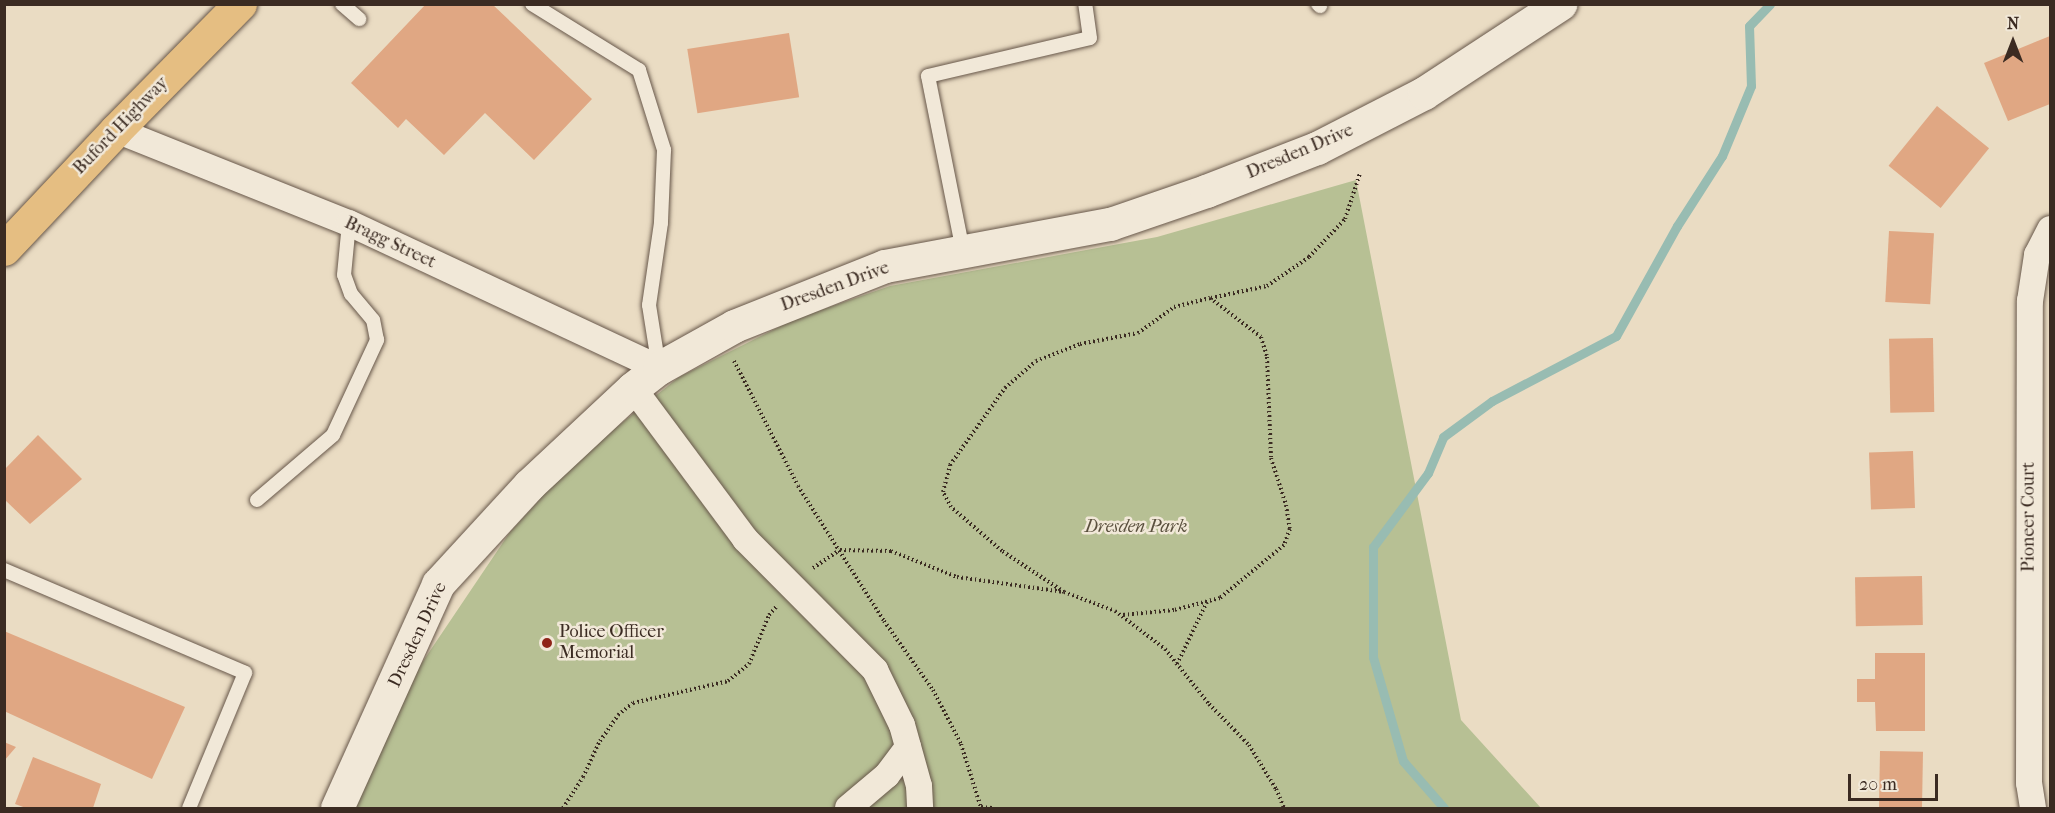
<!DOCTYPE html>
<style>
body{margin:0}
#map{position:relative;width:2055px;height:813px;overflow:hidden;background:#eadcc3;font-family:"IM FELL French Canon",serif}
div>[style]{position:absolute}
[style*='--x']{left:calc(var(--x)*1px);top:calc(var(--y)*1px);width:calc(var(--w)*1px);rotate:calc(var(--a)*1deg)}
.green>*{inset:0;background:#b7c094}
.stream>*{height:9px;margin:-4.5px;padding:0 4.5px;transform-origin:4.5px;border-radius:4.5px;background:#98bcb2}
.building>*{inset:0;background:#e0a783;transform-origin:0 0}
.path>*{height:4px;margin-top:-2px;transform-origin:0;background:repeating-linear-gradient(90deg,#3b2b22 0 1.5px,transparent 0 4.5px)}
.roads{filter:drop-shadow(0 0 2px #67574a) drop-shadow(0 0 2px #67574a)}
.service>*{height:14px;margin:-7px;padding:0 7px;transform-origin:7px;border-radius:7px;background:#f1e8d8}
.minor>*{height:26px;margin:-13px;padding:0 13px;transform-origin:13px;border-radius:13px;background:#f1e8d8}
.tertiary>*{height:33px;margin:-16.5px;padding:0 16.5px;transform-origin:16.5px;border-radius:16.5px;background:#f1e8d8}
.primary>*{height:33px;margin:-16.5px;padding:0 16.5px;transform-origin:16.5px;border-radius:16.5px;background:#e5be82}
.dots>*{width:16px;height:16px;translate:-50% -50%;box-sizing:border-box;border:3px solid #f1e8d8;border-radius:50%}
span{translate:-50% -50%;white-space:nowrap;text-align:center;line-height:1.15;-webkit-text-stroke:5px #f1e8d8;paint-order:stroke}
.street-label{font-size:18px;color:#3b2b22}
.park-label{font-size:18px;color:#5a503e;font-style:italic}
.poi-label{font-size:18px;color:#3b2b22}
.left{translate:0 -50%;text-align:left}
.frame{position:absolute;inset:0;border:6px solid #3b2b22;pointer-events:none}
.north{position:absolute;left:1983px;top:12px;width:60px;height:60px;-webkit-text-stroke:4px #f1e8d8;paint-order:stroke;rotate:0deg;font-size:16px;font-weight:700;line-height:24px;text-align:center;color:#3b2b22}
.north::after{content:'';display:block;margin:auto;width:21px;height:27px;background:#3b2b22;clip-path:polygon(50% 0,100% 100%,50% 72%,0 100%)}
.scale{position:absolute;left:1848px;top:774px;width:90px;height:27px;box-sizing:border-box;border:3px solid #3b2b22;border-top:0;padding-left:8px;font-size:18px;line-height:21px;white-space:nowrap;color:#3b2b22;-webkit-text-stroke:4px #f1e8d8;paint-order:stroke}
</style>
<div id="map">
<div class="green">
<i style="clip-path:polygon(1356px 180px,1461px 720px,1541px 808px,351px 808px,409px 682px,510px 532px,559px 478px,603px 438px,679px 377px,795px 319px,890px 286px,1157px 237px)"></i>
</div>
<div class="stream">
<i style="--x:1444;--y:808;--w:62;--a:-131.1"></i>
<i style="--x:1403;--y:761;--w:108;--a:-106.1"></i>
<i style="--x:1373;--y:657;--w:110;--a:-90"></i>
<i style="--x:1373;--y:547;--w:92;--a:-53.4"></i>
<i style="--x:1428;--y:473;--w:39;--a:-67"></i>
<i style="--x:1443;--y:437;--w:61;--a:-36.3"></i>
<i style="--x:1492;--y:401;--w:140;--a:-27.7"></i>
<i style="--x:1616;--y:336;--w:126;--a:-61"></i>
<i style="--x:1677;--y:226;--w:83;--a:-57.3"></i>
<i style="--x:1722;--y:156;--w:76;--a:-67.5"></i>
<i style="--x:1751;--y:86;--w:60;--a:-91.9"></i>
<i style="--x:1749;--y:26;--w:30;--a:-46"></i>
</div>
<div class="building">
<i style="clip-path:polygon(426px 4px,492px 4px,592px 99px,534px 160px,485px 113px,444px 155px,406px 119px,398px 128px,351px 83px)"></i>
<i style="left:789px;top:33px;width:65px;height:103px;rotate:81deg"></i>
<i style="clip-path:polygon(2050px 36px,2050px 104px,2008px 121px,1984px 63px)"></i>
<i style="left:1937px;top:106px;width:67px;height:77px;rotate:39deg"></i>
<i style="left:1889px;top:231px;width:45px;height:71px;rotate:3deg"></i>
<i style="left:1933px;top:338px;width:74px;height:44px;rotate:89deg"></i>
<i style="clip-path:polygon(38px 435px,82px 479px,30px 524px,4px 499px,4px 470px)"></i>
<i style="left:1913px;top:451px;width:57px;height:44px;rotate:88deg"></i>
<i style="left:1922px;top:576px;width:49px;height:67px;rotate:89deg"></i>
<i style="clip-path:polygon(4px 631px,185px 707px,152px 779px,4px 711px)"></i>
<i style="clip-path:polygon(1875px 653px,1925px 653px,1925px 731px,1876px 731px,1875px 702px,1857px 702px,1857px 679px,1875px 679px)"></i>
<i style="clip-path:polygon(4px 742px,16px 747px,4px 761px)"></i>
<i style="left:1880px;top:751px;width:43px;height:57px;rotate:1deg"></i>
<i style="clip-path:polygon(33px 757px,101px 784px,93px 808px,26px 808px,15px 804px)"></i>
</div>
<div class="path">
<i style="--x:1211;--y:298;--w:57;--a:-12.1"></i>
<i style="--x:1267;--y:286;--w:51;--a:-34.6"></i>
<i style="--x:1309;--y:257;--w:52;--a:-46.5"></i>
<i style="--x:1345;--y:219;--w:48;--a:-71.9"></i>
<i style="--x:734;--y:361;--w:140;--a:62.9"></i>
<i style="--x:798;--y:486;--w:160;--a:57.5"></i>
<i style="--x:884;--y:621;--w:85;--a:54.6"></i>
<i style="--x:933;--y:690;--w:61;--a:62.6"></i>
<i style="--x:961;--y:744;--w:67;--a:72.6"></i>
<i style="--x:813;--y:568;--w:32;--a:-34"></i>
<i style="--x:840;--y:550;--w:51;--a:1.1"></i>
<i style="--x:891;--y:551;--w:71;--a:21.5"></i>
<i style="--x:957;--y:577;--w:108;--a:8"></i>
<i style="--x:1064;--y:592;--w:54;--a:20.4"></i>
<i style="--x:1115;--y:611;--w:63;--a:37.2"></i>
<i style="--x:1165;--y:649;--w:70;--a:51.3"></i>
<i style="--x:1209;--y:704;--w:57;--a:45.7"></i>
<i style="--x:1249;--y:745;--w:52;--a:58.5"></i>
<i style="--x:1276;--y:789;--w:21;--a:67"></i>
<i style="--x:1064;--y:592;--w:74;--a:-146.5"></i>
<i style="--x:1002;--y:551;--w:67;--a:-139.2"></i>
<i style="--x:951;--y:507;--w:17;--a:-118"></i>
<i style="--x:943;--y:492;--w:28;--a:-75"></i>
<i style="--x:950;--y:465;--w:95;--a:-54.5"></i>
<i style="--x:1005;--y:388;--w:41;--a:-41.1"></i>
<i style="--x:1036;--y:361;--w:47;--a:-21.1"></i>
<i style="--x:1080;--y:344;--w:59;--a:-10.7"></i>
<i style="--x:1138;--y:333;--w:44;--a:-35.8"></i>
<i style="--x:1174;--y:307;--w:37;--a:-14"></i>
<i style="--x:1210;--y:298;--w:64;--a:37.4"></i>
<i style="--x:1261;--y:337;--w:21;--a:73"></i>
<i style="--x:1267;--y:357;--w:101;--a:87.7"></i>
<i style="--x:1271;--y:458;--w:49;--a:72.3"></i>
<i style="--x:1286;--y:505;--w:24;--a:81"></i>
<i style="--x:1290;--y:529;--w:17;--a:111"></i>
<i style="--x:1284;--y:545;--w:83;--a:140.4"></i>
<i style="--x:1220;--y:598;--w:48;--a:165.4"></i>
<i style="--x:1174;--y:610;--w:52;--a:174.5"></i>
<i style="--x:1177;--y:664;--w:69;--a:-64.2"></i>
<i style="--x:981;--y:807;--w:11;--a:5"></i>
<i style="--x:563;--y:808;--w:37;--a:-57"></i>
<i style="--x:583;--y:777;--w:40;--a:-65"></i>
<i style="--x:600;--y:741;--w:32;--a:-55"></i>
<i style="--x:618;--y:715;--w:19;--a:-39"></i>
<i style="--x:633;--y:703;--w:98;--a:-13"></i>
<i style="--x:728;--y:681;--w:27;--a:-39"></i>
<i style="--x:749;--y:664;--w:53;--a:-67.8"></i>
<i style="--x:769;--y:615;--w:11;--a:-49"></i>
</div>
<div class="roads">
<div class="service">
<i style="--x:342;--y:4;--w:23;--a:41"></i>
<i style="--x:532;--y:4;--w:126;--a:31.7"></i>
<i style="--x:639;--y:70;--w:84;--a:72.6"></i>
<i style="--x:664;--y:150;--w:73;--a:92.4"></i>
<i style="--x:661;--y:223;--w:83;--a:98.3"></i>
<i style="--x:649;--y:305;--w:64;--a:81"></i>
<i style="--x:1318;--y:4;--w:3;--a:45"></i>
<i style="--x:963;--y:251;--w:178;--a:-101.3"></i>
<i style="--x:928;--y:76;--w:166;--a:-13.2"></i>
<i style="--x:1090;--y:38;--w:34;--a:-98"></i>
<i style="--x:257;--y:500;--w:100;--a:-40.5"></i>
<i style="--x:333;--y:435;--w:105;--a:-65.1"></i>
<i style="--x:377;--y:340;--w:20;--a:-101"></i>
<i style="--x:373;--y:320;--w:34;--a:-130"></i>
<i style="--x:351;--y:294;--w:20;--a:-110"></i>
<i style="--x:344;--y:275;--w:52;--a:-84.5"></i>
<i style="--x:4;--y:570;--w:262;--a:23.1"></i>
<i style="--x:245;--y:673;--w:146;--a:112.5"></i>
</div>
<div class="minor">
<i style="--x:116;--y:130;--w:251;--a:21.8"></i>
<i style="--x:349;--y:223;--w:342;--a:25.1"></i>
<i style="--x:633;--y:388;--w:188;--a:53.4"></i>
<i style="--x:745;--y:539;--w:185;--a:45.2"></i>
<i style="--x:875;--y:670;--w:61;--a:63.9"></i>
<i style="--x:902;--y:725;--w:63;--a:74.4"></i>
<i style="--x:919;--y:786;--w:22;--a:87"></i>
<i style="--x:848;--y:808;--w:51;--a:-40.2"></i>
<i style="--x:887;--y:775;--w:35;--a:-53"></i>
<i style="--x:2033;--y:808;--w:25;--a:-99"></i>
<i style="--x:2029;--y:783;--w:482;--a:-89.9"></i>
<i style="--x:2030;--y:301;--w:47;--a:-81.3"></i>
<i style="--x:2037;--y:255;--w:29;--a:-63"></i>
</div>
<div class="tertiary">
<i style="--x:337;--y:808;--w:246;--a:-65.7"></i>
<i style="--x:438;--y:584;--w:134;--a:-47.4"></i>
<i style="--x:529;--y:485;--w:142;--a:-43"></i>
<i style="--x:633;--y:388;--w:33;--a:-38"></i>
<i style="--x:659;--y:368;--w:86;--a:-29.2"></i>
<i style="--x:734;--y:326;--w:162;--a:-21.7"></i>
<i style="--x:885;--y:266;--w:229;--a:-10.6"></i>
<i style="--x:1110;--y:224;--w:102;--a:-19"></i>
<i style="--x:1206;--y:191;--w:119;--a:-21.2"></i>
<i style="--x:1317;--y:148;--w:120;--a:-27.2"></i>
<i style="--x:1424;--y:93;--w:163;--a:-33.2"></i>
</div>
<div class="primary">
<i style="--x:4;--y:249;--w:163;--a:-46.7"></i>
<i style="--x:116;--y:130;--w:177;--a:-45.5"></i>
</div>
</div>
<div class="dots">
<i style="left:547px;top:643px;background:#8f2418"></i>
</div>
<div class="street-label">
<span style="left:121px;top:126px;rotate:-46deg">Buford Highway</span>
<span style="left:1300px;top:152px;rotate:-23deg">Dresden Drive</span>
<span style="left:390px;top:243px;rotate:25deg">Bragg Street</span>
<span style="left:835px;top:287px;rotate:-20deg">Dresden Drive</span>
<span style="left:2029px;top:517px;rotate:-90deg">Pioneer Court</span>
<span style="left:418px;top:635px;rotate:-65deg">Dresden Drive</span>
</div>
<div class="park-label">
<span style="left:1136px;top:527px">Dresden Park</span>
</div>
<div class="poi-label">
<span class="left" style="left:559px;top:643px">Police Officer<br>Memorial</span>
</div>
<div class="frame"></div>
<div class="north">N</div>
<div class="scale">20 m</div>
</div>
